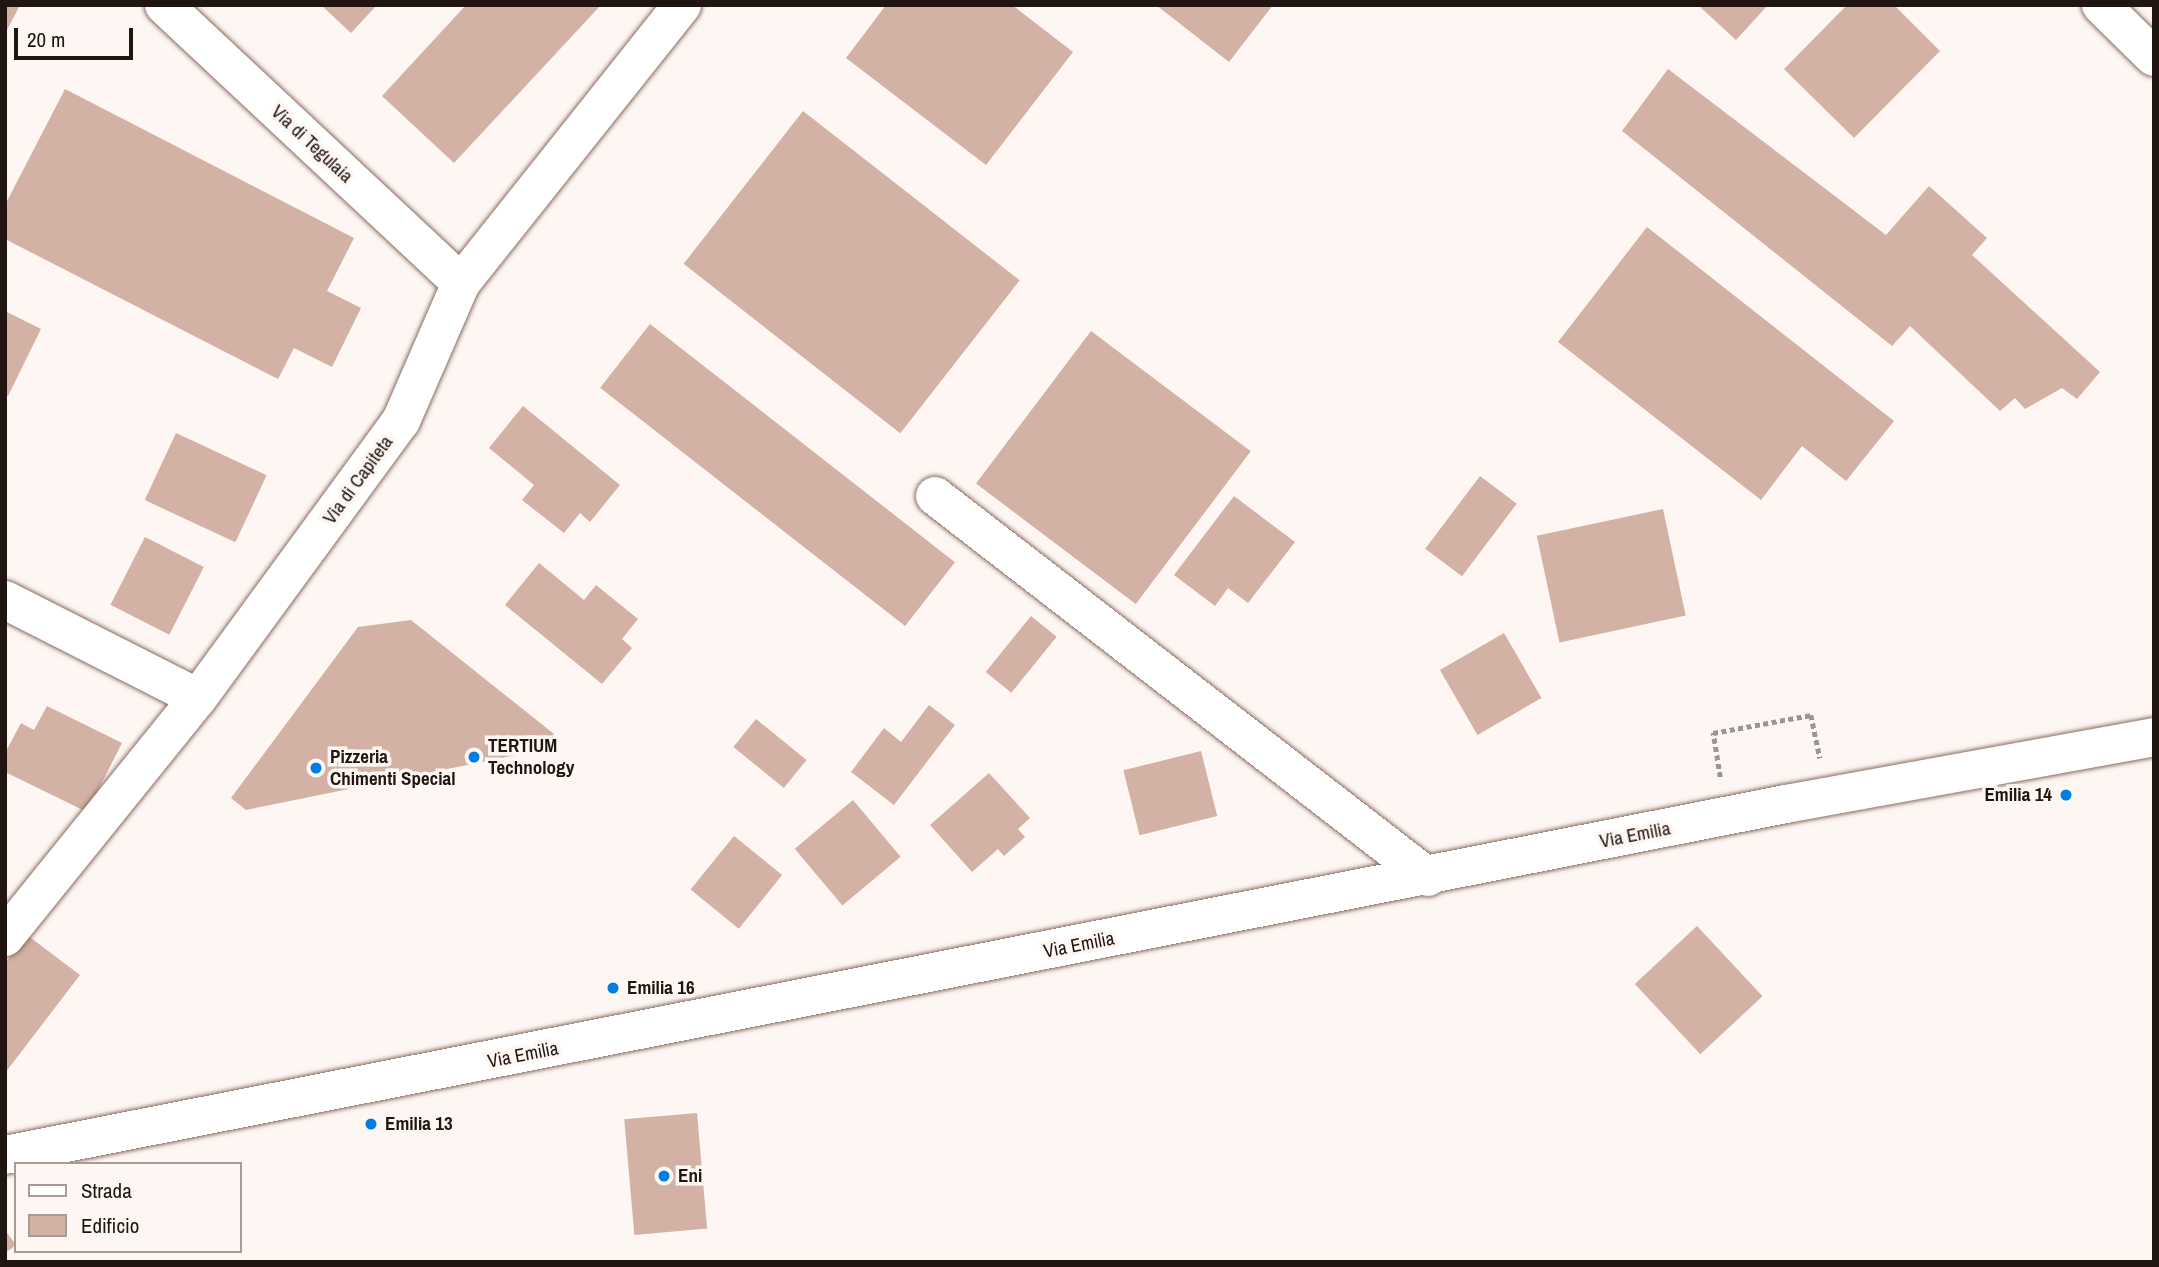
<!DOCTYPE html>
<style>
body{margin:0}
#map{position:relative;width:2159px;height:1267px;overflow:hidden;background:#fdf6f3;font-family:"Archivo Narrow",sans-serif}
div>[style]{position:absolute}
[style*='--x']{left:calc(var(--x)*1px);top:calc(var(--y)*1px);width:calc(var(--w)*1px);rotate:calc(var(--a)*1deg)}
.building>*{inset:0;background:#d3b1a4;transform-origin:0 0}
.path>*{height:4.5px;margin-top:-2.25px;transform-origin:0;background:repeating-linear-gradient(90deg,#9d9491 0 5px,transparent 0 8.5px)}
.roads{filter:drop-shadow(0 0 2px #896b5f) drop-shadow(0 0 2px #896b5f)}
.minor>*{height:38px;margin:-19px;padding:0 19px;transform-origin:19px;border-radius:19px;background:#fff}
.major>*{height:38px;margin:-19px;padding:0 19px;transform-origin:19px;border-radius:19px;background:#fff}
.dots>*{width:19px;height:19px;translate:-50% -50%;box-sizing:border-box;border:4px solid #fdf6f3;border-radius:50%}
span{translate:-50% -50%;white-space:nowrap;text-align:center;line-height:1.15;-webkit-text-stroke:7px #fdf6f3;paint-order:stroke}
.street-label{font-size:19px;color:#201510}
.poi-label{font-size:19px;color:#201510;font-weight:700}
.left{translate:0 -50%;text-align:left}
.right{translate:-100% -50%;text-align:right}
.frame{position:absolute;inset:0;border:7px solid #201510;pointer-events:none}
.legend{position:absolute;left:14px;top:1162px;width:228px;height:91px;box-sizing:border-box;background:#fdf6f3;border:2px solid #a59c98;margin:0;padding:9px 12px;list-style:none;font-size:21px;color:#201510}
.legend li{display:flex;align-items:center;gap:14px;height:35px}
.legend b{width:35px;border:2px solid #a59c98}
.scale{position:absolute;left:14px;top:28px;width:119px;height:32px;box-sizing:border-box;border:4px solid #201510;border-top:0;padding-left:9px;font-size:21px;line-height:24px;white-space:nowrap;color:#201510;-webkit-text-stroke:5px #fdf6f3;paint-order:stroke}
</style>
<div id="map">
<div class="building">
<i style="clip-path:polygon(5px 5px,20px 5px,5px 34px)"></i>
<i style="clip-path:polygon(321px 5px,377px 5px,351px 33px)"></i>
<i style="clip-path:polygon(466px 5px,601px 5px,454px 163px,382px 96px)"></i>
<i style="clip-path:polygon(886px 5px,1012px 5px,1073px 52px,986px 165px,846px 58px)"></i>
<i style="clip-path:polygon(1156px 5px,1273px 5px,1229px 62px)"></i>
<i style="clip-path:polygon(1698px 5px,1768px 5px,1736px 40px)"></i>
<i style="clip-path:polygon(1847px 5px,1894px 5px,1940px 51px,1854px 138px,1784px 69px)"></i>
<i style="clip-path:polygon(1668px 69px,1886px 235px,1929px 186px,1987px 238px,1972px 255px,2100px 372px,2077px 399px,2062px 388px,2025px 409px,2015px 398px,2000px 411px,1910px 326px,1892px 346px,1622px 131px)"></i>
<i style="clip-path:polygon(65px 89px,354px 238px,327px 291px,361px 308px,332px 367px,294px 348px,278px 379px,5px 239px,5px 205px)"></i>
<i style="left:803px;top:111px;width:275px;height:194px;rotate:38deg"></i>
<i style="clip-path:polygon(1647px 227px,1894px 421px,1846px 481px,1802px 446px,1761px 500px,1558px 342px)"></i>
<i style="clip-path:polygon(5px 311px,41px 329px,8px 396px,5px 394px)"></i>
<i style="left:650px;top:324px;width:387px;height:81px;rotate:38deg"></i>
<i style="left:1091px;top:331px;width:200px;height:191px;rotate:37deg"></i>
<i style="clip-path:polygon(523px 406px,620px 485px,590px 522px,580px 513px,564px 533px,522px 500px,534px 485px,489px 448px)"></i>
<i style="left:176px;top:433px;width:100px;height:74px;rotate:25deg"></i>
<i style="left:1480px;top:476px;width:46px;height:91px;rotate:37deg"></i>
<i style="clip-path:polygon(1234px 496px,1295px 542px,1248px 603px,1228px 588px,1215px 606px,1174px 575px)"></i>
<i style="left:1663px;top:509px;width:109px;height:129px;rotate:78deg"></i>
<i style="left:145px;top:537px;width:66px;height:76px;rotate:27deg"></i>
<i style="clip-path:polygon(539px 563px,584px 600px,596px 585px,638px 619px,622px 639px,632px 648px,602px 684px,505px 605px)"></i>
<i style="left:1031px;top:616px;width:33px;height:72px;rotate:39deg"></i>
<i style="clip-path:polygon(411px 620px,554px 734px,541px 750px,246px 810px,231px 798px,358px 627px)"></i>
<i style="left:1504px;top:633px;width:75px;height:74px;rotate:60deg"></i>
<i style="clip-path:polygon(929px 705px,955px 725px,894px 805px,851px 772px,884px 728px,901px 742px)"></i>
<i style="clip-path:polygon(47px 706px,122px 743px,87px 812px,5px 772px,5px 753px,21px 723px,34px 730px)"></i>
<i style="left:756px;top:719px;width:65px;height:36px;rotate:39deg"></i>
<i style="left:1201px;top:751px;width:67px;height:80px;rotate:76deg"></i>
<i style="clip-path:polygon(989px 773px,1030px 818px,1018px 829px,1025px 837px,1004px 856px,998px 849px,972px 872px,930px 825px)"></i>
<i style="left:853px;top:800px;width:74px;height:76px;rotate:50deg"></i>
<i style="left:734px;top:836px;width:62px;height:69px;rotate:39deg"></i>
<i style="left:1697px;top:926px;width:96px;height:85px;rotate:47deg"></i>
<i style="clip-path:polygon(27px 935px,80px 975px,5px 1073px,5px 963px)"></i>
<i style="left:697px;top:1113px;width:116px;height:73px;rotate:85deg"></i>
<i style="clip-path:polygon(5px 1230px,16px 1245px,5px 1253px)"></i>
</div>
<div class="path">
<i style="--x:1720;--y:777;--w:45;--a:-99"></i>
<i style="--x:1713;--y:733;--w:100;--a:-10.4"></i>
<i style="--x:1811;--y:715;--w:44;--a:78.2"></i>
</div>
<div class="roads">
<div class="minor">
<i style="--x:164;--y:5;--w:407;--a:43.1"></i>
<i style="--x:2101;--y:5;--w:74;--a:44.5"></i>
<i style="--x:935;--y:496;--w:623;--a:37.7"></i>
<i style="--x:5;--y:600;--w:216;--a:26.9"></i>
<i style="--x:5;--y:937;--w:307;--a:-51.1"></i>
<i style="--x:198;--y:698;--w:343;--a:-53.8"></i>
<i style="--x:401;--y:421;--w:150;--a:-66.5"></i>
<i style="--x:461;--y:283;--w:355;--a:-51.5"></i>
</div>
<div class="major">
<i style="--x:5;--y:1155;--w:1815;--a:-11.15"></i>
<i style="--x:1786;--y:804;--w:374;--a:-10.3"></i>
</div>
</div>
<div class="dots">
<i style="left:474px;top:757px;background:#007de3"></i>
<i style="left:316px;top:768px;background:#007de3"></i>
<i style="left:2066px;top:795px;background:#007de3"></i>
<i style="left:613px;top:988px;background:#007de3"></i>
<i style="left:371px;top:1124px;background:#007de3"></i>
<i style="left:664px;top:1176px;background:#007de3"></i>
</div>
<div class="street-label">
<span style="left:312px;top:144px;rotate:43deg">Via di Tegulaia</span>
<span style="left:358px;top:480px;rotate:-54deg">Via di Capiteta</span>
<span style="left:1635px;top:835px;rotate:-11deg">Via Emilia</span>
<span style="left:1079px;top:945px;rotate:-11deg">Via Emilia</span>
<span style="left:523px;top:1055px;rotate:-11deg">Via Emilia</span>
</div>
<div class="poi-label">
<span class="left" style="left:488px;top:757px">TERTIUM<br>Technology</span>
<span class="left" style="left:330px;top:768px">Pizzeria<br>Chimenti Special</span>
<span class="right" style="left:2052px;top:795px">Emilia 14</span>
<span class="left" style="left:627px;top:988px">Emilia 16</span>
<span class="left" style="left:385px;top:1124px">Emilia 13</span>
<span class="left" style="left:678px;top:1176px">Eni</span>
</div>
<div class="frame"></div>
<ul class="legend">
<li><b style="height:9px;background:#fff"></b>Strada</li>
<li><b style="height:19px;background:#d3b1a4"></b>Edificio</li>
</ul>
<div class="scale">20 m</div>
</div>
